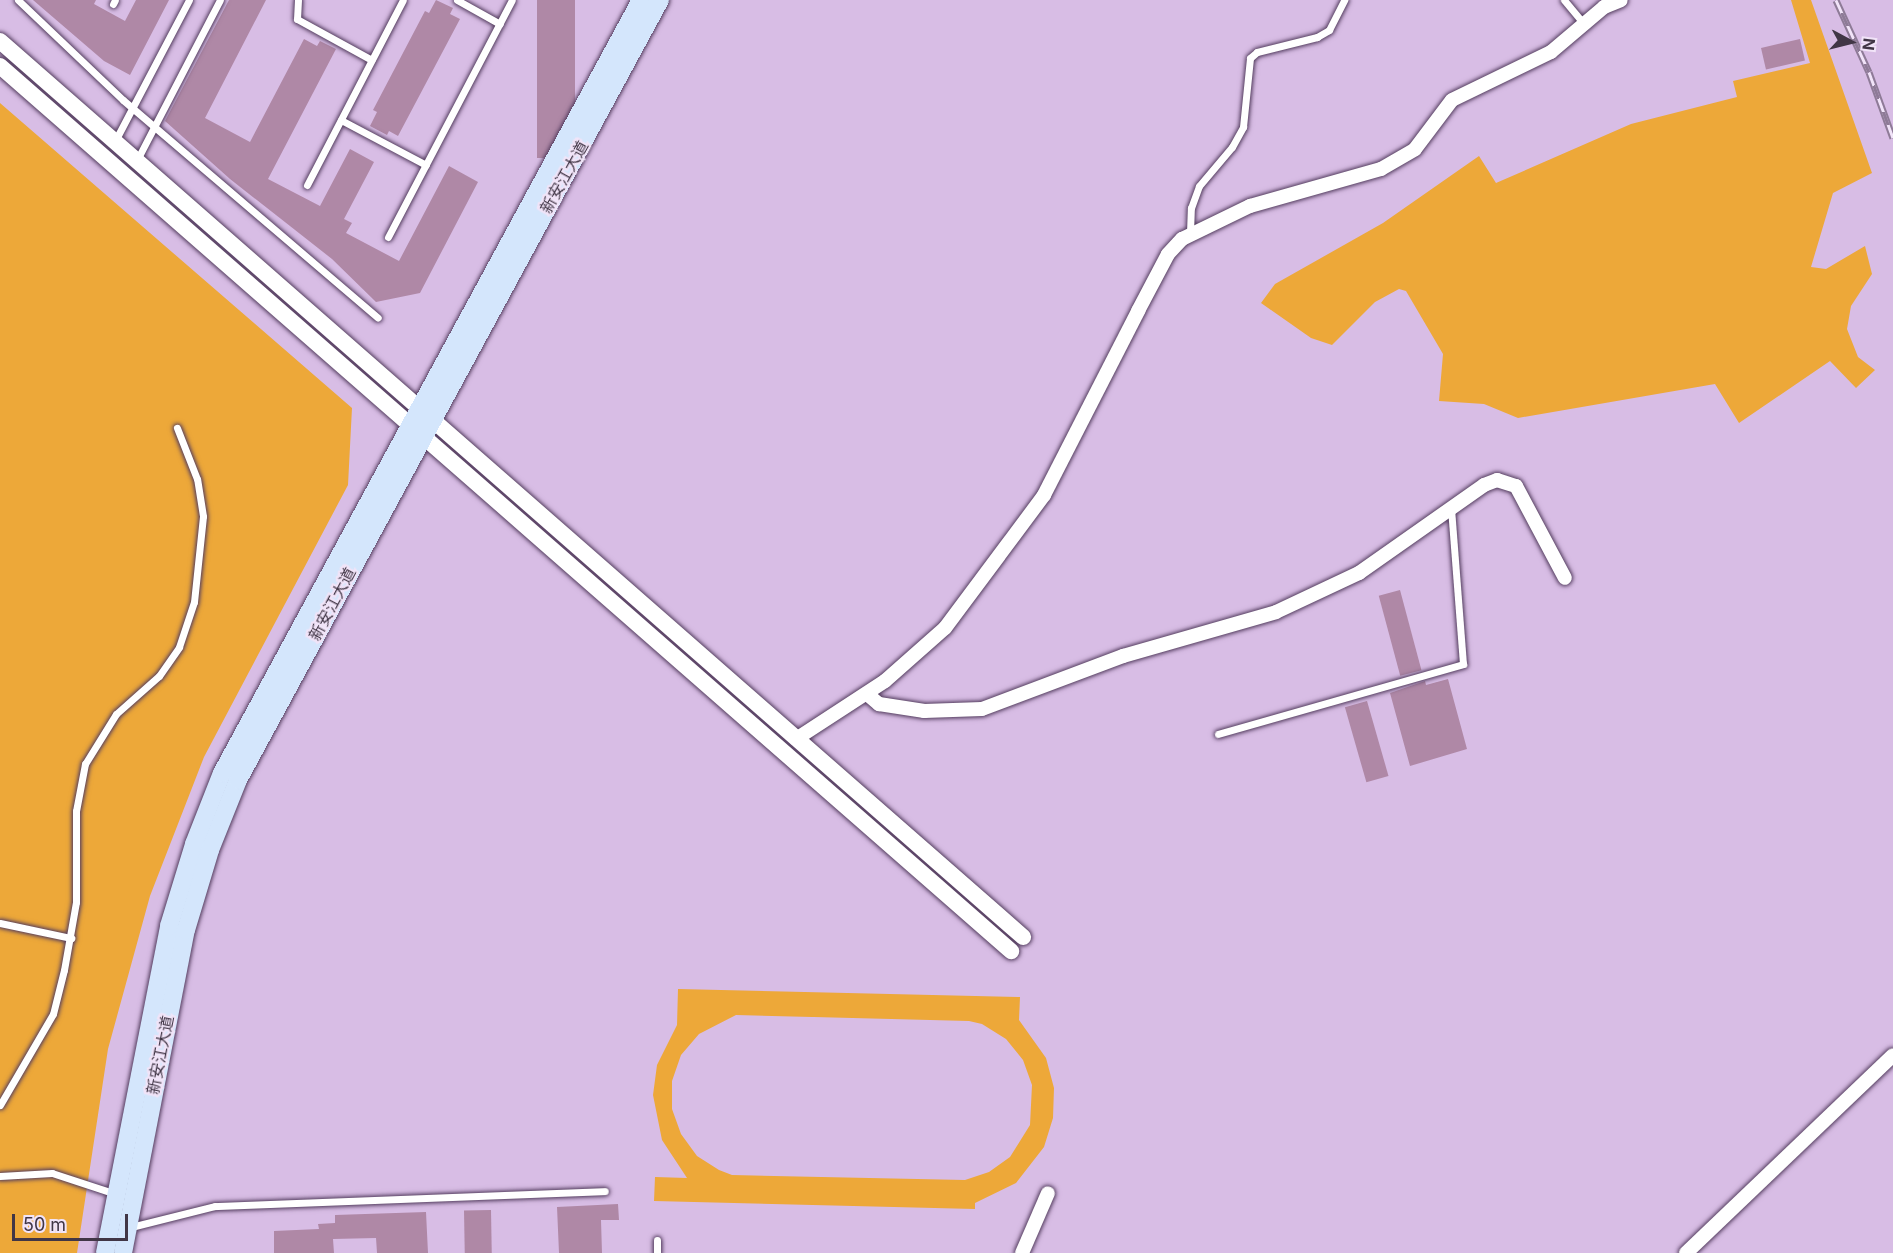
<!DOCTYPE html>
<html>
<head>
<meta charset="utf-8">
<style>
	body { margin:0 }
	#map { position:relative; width:1893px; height:1253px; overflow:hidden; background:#d8bde5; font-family:Inter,"Noto Sans SC",sans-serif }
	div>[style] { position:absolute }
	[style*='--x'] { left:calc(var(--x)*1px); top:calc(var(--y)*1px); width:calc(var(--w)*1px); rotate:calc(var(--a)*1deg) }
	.green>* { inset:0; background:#eda839 }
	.building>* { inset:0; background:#af88a6; transform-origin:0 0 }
	.roads { filter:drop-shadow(0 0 2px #543d5f) drop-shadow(0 0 2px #543d5f) }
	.service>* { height:7px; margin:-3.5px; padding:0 3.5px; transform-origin:3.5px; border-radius:3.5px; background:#fff }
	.minor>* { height:14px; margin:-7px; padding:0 7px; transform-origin:7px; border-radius:7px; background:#fff }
	.tertiary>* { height:16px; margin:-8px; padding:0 8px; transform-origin:8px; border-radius:8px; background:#fff }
	.secondary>* { height:18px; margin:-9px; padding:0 9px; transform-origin:9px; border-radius:9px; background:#d4e6fc }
	.rail>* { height:7px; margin-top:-3.5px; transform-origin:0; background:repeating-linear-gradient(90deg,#f1e4f8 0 14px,#8e7b97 0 28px); box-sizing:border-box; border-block:2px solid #8e7b97 }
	span { translate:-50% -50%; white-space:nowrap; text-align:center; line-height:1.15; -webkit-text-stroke:4.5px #f1e4f8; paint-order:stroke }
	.street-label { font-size:16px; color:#413646 }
	.north { position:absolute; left:1821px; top:12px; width:60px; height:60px; -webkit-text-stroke:4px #f1e4f8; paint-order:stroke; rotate:97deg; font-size:16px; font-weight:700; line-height:24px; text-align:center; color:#413646 }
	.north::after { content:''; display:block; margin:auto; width:21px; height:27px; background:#413646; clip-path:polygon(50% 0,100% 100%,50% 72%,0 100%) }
	.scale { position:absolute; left:12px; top:1214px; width:116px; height:27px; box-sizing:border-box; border:3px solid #413646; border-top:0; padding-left:8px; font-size:18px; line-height:21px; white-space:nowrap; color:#413646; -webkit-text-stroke:4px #f1e4f8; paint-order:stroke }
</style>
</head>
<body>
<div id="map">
	<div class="green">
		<i style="clip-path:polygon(1791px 0,1811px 0,1872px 173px,1833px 193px,1811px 267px,1826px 269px,1865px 246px,1872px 274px,1851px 306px,1847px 329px,1858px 357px,1875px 370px,1856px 388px,1830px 361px,1739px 423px,1715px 384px,1518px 418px,1484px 404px,1439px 401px,1443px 354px,1406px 291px,1399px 289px,1375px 302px,1332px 345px,1311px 338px,1261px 303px,1275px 284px,1383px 223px,1479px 156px,1496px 183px,1631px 124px,1737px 97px,1733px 81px,1810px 63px)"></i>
		<i style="clip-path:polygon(0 103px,352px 408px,348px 485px,204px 757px,150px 896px,108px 1049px,77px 1253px,0 1253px)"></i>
		<i style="clip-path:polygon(evenodd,678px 989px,1020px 997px,1019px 1020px,1046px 1058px,1054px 1088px,1053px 1118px,1044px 1147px,1016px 1183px,975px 1203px,975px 1209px,654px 1201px,655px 1177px,687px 1178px,662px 1140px,653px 1095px,657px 1065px,677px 1025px,678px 989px,736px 1015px,969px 1021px,982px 1024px,1006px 1039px,1023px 1060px,1032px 1085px,1030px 1125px,1010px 1157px,989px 1172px,965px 1180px,732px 1175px,719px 1170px,697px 1156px,681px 1134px,672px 1109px,672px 1081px,681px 1055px,699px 1034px,736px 1015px)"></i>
	</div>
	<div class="building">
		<i style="clip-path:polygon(33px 0,96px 0,94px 4px,125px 21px,136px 0,169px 0,130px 75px,104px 61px)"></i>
		<i style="clip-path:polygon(229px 0,266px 0,205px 118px,250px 142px,304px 39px,317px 46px,320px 41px,336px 49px,268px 179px,320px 206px,350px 149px,374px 162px,344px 219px,352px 223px,346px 233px,399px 261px,449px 166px,478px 182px,420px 293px,376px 302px,332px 259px,230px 179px,165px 121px)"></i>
		<i style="clip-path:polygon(436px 0,453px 8px,450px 14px,460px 19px,398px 136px,389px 131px,387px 135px,370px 126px,377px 112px,373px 110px,425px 11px,429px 13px)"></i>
		<i style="left:537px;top:0;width:38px;height:158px"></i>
		<i style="left:1800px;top:39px;width:22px;height:40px;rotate:77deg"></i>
		<i style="left:1400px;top:590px;width:83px;height:22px;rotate:75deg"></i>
		<i style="clip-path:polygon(1448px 679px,1467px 749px,1410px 766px,1390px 693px,1425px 681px,1426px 685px)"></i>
		<i style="left:1367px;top:701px;width:78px;height:23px;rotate:74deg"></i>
		<i style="clip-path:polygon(618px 1204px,619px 1220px,601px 1220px,602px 1253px,559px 1253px,557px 1207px)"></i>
		<i style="left:491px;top:1210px;width:43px;height:27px;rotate:89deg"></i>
		<i style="clip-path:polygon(426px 1212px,428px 1253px,377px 1253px,376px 1238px,333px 1239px,334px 1253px,274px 1253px,274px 1231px,319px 1229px,318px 1224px,335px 1223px,335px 1215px)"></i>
	</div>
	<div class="roads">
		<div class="service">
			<i style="--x:18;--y:0;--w:145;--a:43.6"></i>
			<i style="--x:123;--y:100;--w:335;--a:40.5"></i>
			<i style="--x:298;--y:0;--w:19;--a:93"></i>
			<i style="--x:297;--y:19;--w:85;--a:28.7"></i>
			<i style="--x:457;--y:0;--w:49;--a:29.2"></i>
			<i style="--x:1564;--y:0;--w:30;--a:50"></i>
			<i style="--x:113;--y:4;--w:4;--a:-63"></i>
			<i style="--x:341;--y:120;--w:96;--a:27.9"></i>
			<i style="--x:115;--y:141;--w:159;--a:-62.3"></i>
			<i style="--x:137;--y:160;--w:180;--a:-62.6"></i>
			<i style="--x:307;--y:185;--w:208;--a:-62.6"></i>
			<i style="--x:1190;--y:233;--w:25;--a:-88"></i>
			<i style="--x:1191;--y:208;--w:23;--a:-70"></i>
			<i style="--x:1199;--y:186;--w:51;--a:-49.8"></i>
			<i style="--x:1232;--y:147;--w:23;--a:-61"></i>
			<i style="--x:1243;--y:127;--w:69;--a:-84.2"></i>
			<i style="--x:1250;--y:58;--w:9;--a:-41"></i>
			<i style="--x:1257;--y:52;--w:62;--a:-14"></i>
			<i style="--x:1317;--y:37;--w:14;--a:-30"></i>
			<i style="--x:1329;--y:30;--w:34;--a:-63"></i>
			<i style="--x:388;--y:237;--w:267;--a:-62.4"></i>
			<i style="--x:1218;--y:734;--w:255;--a:-15.9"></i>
			<i style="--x:1463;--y:664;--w:155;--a:-94.4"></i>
			<i style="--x:0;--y:923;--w:73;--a:11.9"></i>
			<i style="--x:0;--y:1105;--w:105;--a:-59.8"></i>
			<i style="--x:53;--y:1014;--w:45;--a:-76"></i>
			<i style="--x:64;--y:970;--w:69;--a:-80"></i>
			<i style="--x:76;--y:902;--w:91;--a:-90"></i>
			<i style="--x:76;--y:811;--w:48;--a:-79.2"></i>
			<i style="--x:85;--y:764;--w:59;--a:-58.2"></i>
			<i style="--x:116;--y:714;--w:57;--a:-41.5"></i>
			<i style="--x:159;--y:676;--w:35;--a:-55"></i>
			<i style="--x:179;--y:647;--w:47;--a:-71.6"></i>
			<i style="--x:194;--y:602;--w:86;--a:-84"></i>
			<i style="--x:203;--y:516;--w:37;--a:-99"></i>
			<i style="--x:197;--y:479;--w:55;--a:-111.4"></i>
			<i style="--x:0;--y:1176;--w:52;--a:-3.3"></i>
			<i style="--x:52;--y:1173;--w:67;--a:18.2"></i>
			<i style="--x:131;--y:1227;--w:87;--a:-14"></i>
			<i style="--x:215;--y:1206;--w:390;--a:-2.2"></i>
			<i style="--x:657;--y:1240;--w:13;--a:90"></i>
		</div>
		<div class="minor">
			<i style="--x:867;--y:694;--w:16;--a:40"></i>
			<i style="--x:879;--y:704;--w:46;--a:8.8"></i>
			<i style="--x:924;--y:711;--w:58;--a:-2"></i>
			<i style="--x:982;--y:709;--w:151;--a:-20.6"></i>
			<i style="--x:1123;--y:656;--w:159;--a:-16"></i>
			<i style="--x:1276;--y:612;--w:92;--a:-25.2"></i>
			<i style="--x:1359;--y:573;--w:153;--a:-35.1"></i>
			<i style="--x:1484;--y:485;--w:14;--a:-21"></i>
			<i style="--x:1497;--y:480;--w:20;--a:18"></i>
			<i style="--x:1516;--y:486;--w:104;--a:62"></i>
			<i style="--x:796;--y:739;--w:106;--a:-33.1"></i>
			<i style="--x:885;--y:681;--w:80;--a:-41.5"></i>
			<i style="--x:945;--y:628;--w:166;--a:-53.3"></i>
			<i style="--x:1044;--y:495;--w:207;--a:-62.9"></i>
			<i style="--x:1138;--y:311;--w:64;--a:-62.2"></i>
			<i style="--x:1168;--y:254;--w:21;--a:-47"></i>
			<i style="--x:1182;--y:239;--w:76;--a:-25.9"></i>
			<i style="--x:1250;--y:206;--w:136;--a:-15.8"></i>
			<i style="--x:1381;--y:169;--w:39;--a:-30"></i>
			<i style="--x:1415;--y:149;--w:61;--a:-52.9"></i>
			<i style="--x:1452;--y:100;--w:110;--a:-25.9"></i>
			<i style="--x:1551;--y:52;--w:70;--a:-40.3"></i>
			<i style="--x:1604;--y:7;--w:18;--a:-22"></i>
			<i style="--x:1022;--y:1253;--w:65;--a:-66.6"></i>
			<i style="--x:1686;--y:1253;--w:286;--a:-43.7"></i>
		</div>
		<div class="tertiary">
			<i style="--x:0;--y:41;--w:1360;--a:41.21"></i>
			<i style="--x:0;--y:66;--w:1344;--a:41.2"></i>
		</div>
		<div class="secondary">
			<i style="--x:105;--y:1253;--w:333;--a:-78.9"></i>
			<i style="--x:169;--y:926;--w:86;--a:-73"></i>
			<i style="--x:194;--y:844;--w:76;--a:-68.5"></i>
			<i style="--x:222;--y:773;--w:879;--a:-61.54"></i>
			<i style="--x:123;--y:1253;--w:329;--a:-79"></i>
			<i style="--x:186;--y:930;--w:84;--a:-73.3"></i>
			<i style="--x:210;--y:850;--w:75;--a:-68.2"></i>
			<i style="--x:238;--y:780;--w:887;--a:-61.59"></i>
		</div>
	</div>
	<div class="rail">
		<i style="--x:1836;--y:0;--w:79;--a:65.4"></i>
		<i style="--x:1869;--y:72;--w:70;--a:70"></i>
	</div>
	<div class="street-label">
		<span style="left:564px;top:177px;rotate:-61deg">新安江大道</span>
		<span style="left:332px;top:604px;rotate:-62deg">新安江大道</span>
		<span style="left:160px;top:1055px;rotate:-79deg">新安江大道</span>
	</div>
	<div class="north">N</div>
	<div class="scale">50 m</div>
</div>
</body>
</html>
